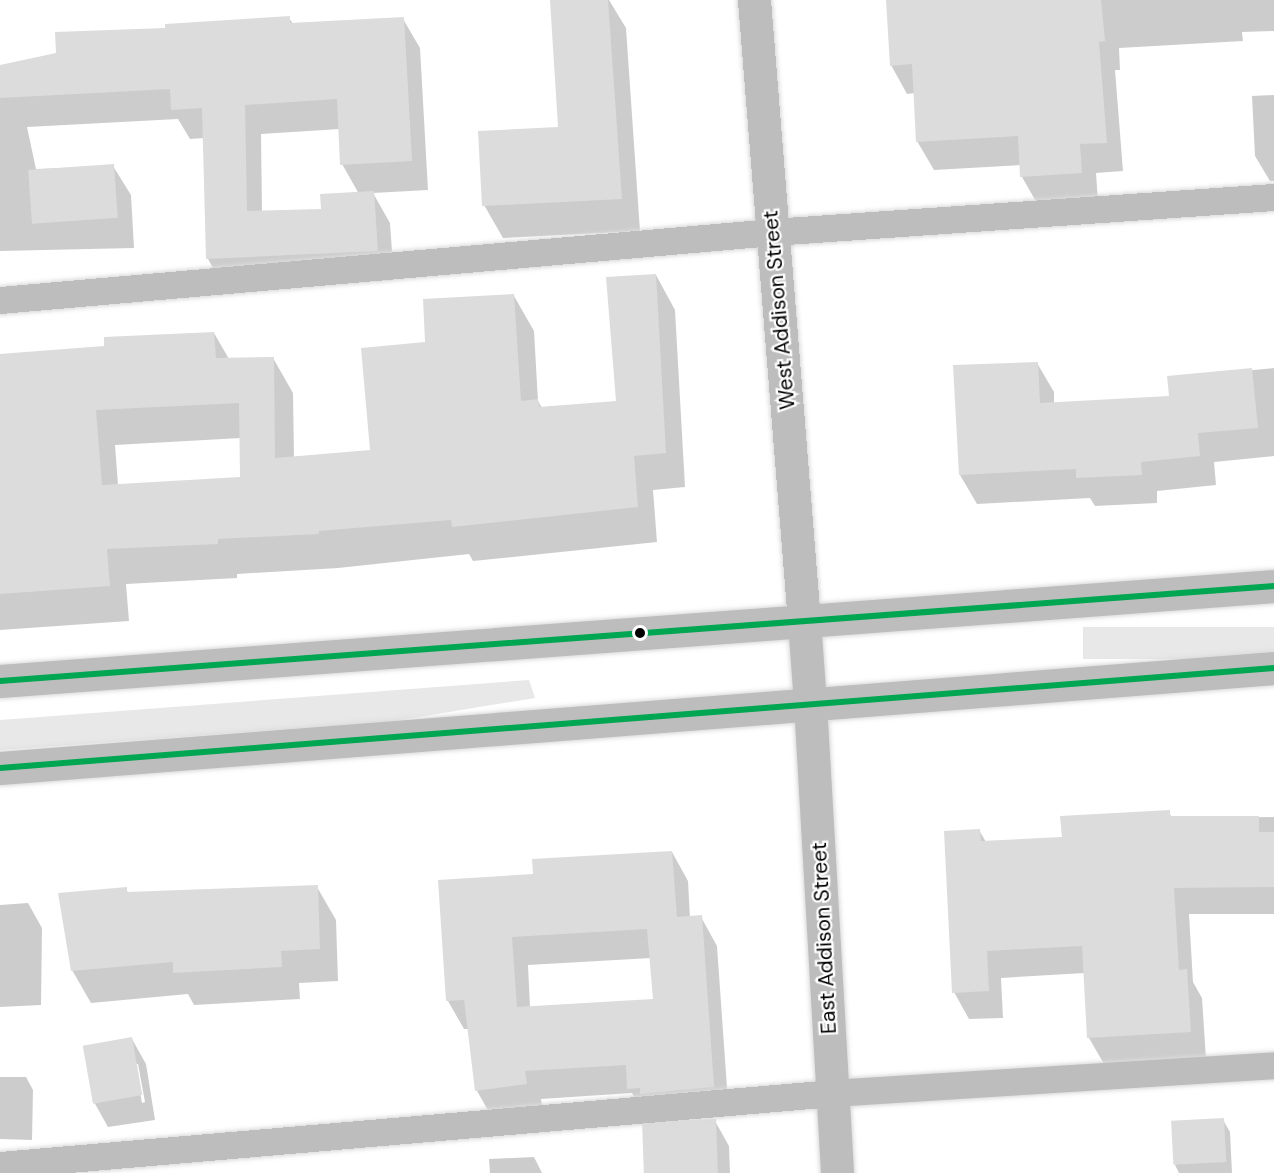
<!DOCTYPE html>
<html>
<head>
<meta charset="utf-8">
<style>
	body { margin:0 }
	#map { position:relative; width:1274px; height:1173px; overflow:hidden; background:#fff; font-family:"DM Sans",sans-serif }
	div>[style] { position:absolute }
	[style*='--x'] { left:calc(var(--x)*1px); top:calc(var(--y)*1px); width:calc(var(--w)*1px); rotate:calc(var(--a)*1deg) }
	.green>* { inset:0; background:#e8e8e8; transform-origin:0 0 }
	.shadow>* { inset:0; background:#0003 }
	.building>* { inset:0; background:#dcdcdc; transform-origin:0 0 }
	.roads { filter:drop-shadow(0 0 2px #dbdbdb) drop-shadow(0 0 2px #dbdbdb) }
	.service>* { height:27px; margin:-13.5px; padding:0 13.5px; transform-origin:13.5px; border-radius:13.5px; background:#bdbdbd }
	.minor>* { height:33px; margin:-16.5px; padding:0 16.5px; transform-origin:16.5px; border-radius:16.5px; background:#bdbdbd }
	.primary>* { height:33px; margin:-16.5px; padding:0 16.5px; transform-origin:16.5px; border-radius:16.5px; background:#bdbdbd }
	.bus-1>* { height:6px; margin:-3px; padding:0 3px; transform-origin:3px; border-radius:3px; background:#00a651 }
	.dots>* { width:16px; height:16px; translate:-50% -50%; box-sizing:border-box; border:3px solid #fff; border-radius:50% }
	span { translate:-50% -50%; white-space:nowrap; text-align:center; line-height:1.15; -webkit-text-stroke:4.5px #fff; paint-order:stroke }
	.street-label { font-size:21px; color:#000 }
</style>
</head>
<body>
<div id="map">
	<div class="green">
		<i style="left:1274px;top:627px;width:32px;height:191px;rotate:90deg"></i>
		<i style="clip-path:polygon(529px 680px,535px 698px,388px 722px,0 750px,0 720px)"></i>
	</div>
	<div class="shadow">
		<i style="clip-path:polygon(552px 0,609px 0,626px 28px,640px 231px,503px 238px,484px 205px,560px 129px)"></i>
		<i style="clip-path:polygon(887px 0,1274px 0,1274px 31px,1242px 32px,1243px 41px,1119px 48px,1120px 70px,1115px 70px,1123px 171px,1096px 173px,1098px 202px,1038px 205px,1022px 177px,1021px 165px,934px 170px,917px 141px,915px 93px,907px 94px,891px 65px)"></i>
		<i style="clip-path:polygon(evenodd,289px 18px,293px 24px,403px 19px,420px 48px,428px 190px,373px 193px,390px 223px,394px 280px,225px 289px,208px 259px,204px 138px,190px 139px,178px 119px,27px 127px,36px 169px,113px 166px,131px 195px,134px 248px,0 251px,0 66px,167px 29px,289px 18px,340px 129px,342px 164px,359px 194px,323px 211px,262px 212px,261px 134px,340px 129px)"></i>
		<i style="clip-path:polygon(1274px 95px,1274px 181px,1270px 181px,1255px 156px,1252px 96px)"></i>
		<i style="clip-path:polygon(evenodd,656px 275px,675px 310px,685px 487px,653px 490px,657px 542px,473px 561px,469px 554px,338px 568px,237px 574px,237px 578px,126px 584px,129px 621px,0 630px,0 355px,106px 347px,214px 333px,229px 359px,273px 358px,293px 393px,294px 458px,372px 452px,427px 344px,514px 296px,534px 331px,538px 401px,542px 408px,618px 402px,656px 275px,241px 438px,241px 479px,118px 485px,115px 445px,241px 438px)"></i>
		<i style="clip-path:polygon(1037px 363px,1054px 392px,1054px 404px,1171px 397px,1169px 378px,1274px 368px,1274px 456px,1214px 462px,1216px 485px,1157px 491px,1157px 503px,1095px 506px,1090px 498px,977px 504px,960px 475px)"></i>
		<i style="clip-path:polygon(1169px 812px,1172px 818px,1274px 817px,1274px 914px,1189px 914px,1193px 982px,1202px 998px,1206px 1059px,1104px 1064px,1089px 1038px,1085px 973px,1001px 978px,1003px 1018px,969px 1019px,954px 992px,979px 830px,986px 842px,1063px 838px)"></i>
		<i style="clip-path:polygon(evenodd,672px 852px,688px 881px,690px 918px,701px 917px,717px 946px,729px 1116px,658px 1122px,655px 1116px,645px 1117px,632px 1093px,541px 1099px,543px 1113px,493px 1119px,477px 1091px,469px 1029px,464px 1029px,448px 1001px,535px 876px,672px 852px,651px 958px,654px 1001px,530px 1007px,528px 965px,651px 958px)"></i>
		<i style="clip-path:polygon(317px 887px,336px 920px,338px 981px,299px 983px,300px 999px,194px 1005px,188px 994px,91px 1003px,72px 970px,126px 889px,129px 894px)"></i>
		<i style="clip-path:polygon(28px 903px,42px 928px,41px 1005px,0 1007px,0 905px)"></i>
		<i style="clip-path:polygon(evenodd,132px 1039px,146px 1064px,155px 1120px,108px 1127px,94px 1102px,132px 1039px,135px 1064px,138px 1064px,145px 1102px,142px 1103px,135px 1064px)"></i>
		<i style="clip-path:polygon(0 1077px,26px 1077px,33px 1090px,32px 1140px,0 1139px)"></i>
		<i style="clip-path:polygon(1223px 1120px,1230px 1132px,1232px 1173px,1179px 1173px,1175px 1165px)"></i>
		<i style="clip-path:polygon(715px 1121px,729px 1146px,730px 1173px,646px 1173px)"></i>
		<i style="clip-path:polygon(534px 1157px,542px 1173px,490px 1173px,489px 1159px)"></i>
	</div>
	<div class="building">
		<i style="clip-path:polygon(550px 0,608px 0,622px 199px,482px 206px,478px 131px,558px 127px)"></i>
		<i style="clip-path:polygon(886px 0,1101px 0,1105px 41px,1099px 42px,1107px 143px,1080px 144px,1082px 173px,1020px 177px,1018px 136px,916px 142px,912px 64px,890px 66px)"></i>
		<i style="clip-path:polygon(290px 16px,290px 23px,404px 17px,412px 161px,340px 165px,337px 99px,245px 105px,247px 211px,321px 209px,320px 194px,374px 191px,378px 251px,206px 259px,202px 108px,171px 110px,170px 89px,0 98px,0 65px,56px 53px,55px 32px,165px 28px,165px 24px)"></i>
		<i style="left:114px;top:164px;width:54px;height:86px;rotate:86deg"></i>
		<i style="clip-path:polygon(evenodd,656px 274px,666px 453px,634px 456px,638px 507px,452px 527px,451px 520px,319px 531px,319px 534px,218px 539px,218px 544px,107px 549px,110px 586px,0 594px,0 354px,104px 346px,104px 337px,214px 332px,216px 358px,274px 357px,275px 458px,370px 450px,361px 348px,425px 342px,423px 299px,514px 294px,521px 401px,538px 399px,539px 407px,616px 401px,606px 277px,656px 274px,239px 403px,240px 477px,102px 485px,96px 410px,239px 403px)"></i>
		<i style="clip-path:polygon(1038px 362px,1040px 403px,1169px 396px,1167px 376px,1252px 368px,1258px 428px,1198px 433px,1200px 456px,1141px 462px,1142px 475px,1076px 478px,1076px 469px,959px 475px,953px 365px)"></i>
		<i style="clip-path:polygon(1170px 810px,1170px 816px,1259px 816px,1259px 832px,1274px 832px,1274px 887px,1174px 888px,1179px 970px,1187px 969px,1191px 1032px,1087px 1038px,1082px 946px,987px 951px,989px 991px,952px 993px,944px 831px,980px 829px,981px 841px,1062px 837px,1060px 816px)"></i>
		<i style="clip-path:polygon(evenodd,672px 851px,677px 917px,702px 915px,714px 1087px,640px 1094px,640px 1088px,627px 1089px,626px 1065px,525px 1071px,527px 1084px,475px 1091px,464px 1000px,446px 1001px,438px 880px,533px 874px,532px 859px,672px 851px,647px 929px,653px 999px,517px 1007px,512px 937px,647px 929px)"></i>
		<i style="clip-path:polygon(318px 885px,320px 949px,281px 951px,282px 967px,173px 973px,173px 962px,71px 971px,58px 893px,127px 887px,127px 892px)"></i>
		<i style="left:132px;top:1037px;width:59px;height:50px;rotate:80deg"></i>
		<i style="left:1224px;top:1118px;width:44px;height:53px;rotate:87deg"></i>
		<i style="left:716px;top:1119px;width:54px;height:74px;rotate:88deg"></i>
	</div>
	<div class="roads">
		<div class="service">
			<i style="--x:0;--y:300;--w:775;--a:-5.03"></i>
			<i style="--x:772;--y:232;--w:503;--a:-3.99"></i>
			<i style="--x:0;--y:1165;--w:836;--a:-4.94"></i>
			<i style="--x:833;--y:1093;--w:442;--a:-3.6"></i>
		</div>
		<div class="minor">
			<i style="--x:754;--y:0;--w:623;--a:85.4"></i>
			<i style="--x:810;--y:703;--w:471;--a:86.7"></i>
		</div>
		<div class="primary">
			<i style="--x:804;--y:621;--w:82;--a:85.8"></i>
			<i style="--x:0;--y:681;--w:1278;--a:-4.26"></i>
			<i style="--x:0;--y:768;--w:1278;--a:-4.49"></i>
		</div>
	</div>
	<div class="bus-1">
		<i style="--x:0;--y:681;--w:1278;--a:-4.26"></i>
		<i style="--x:0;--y:768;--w:1278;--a:-4.49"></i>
	</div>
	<div class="dots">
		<i style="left:640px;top:633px;background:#000"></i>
	</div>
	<div class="street-label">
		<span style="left:779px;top:310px;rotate:-95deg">West Addison Street</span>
		<span style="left:824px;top:938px;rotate:-93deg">East Addison Street</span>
	</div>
</div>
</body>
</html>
